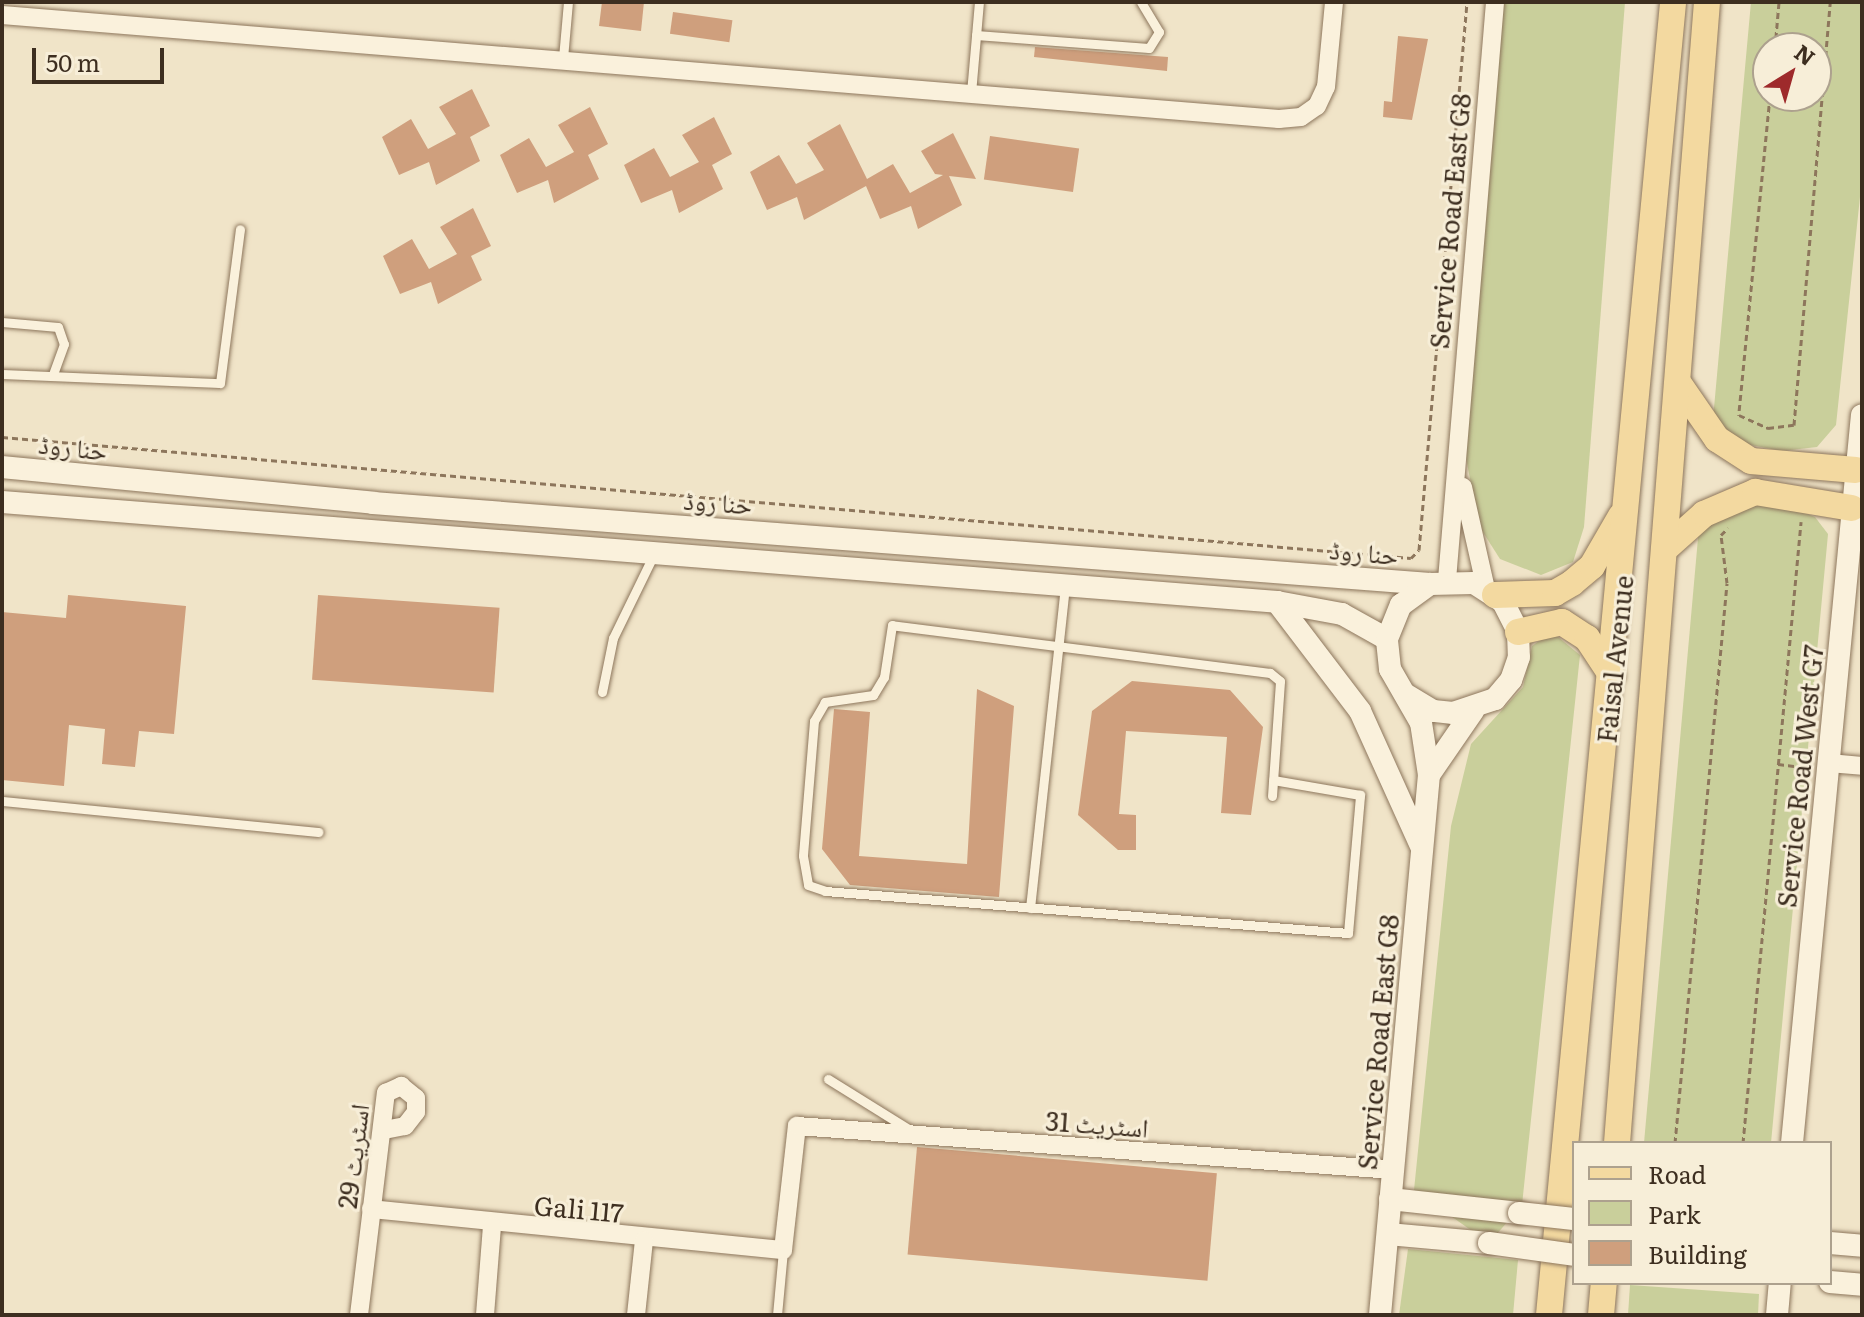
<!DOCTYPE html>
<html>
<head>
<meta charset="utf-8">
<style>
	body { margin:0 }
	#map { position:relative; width:1864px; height:1317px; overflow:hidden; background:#f0e4c8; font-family:Literata,"Noto Naskh Arabic",serif }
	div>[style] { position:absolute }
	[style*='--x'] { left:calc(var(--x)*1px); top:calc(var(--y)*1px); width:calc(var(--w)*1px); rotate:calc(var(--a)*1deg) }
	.green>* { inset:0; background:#c9cf9b }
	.building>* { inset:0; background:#cf9f7d; transform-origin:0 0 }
	.path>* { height:3px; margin-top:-1.5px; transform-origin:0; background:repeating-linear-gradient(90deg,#8d765c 0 6px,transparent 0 10px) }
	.roads { filter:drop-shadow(0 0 2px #8d765c) drop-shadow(0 0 2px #8d765c) }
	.service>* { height:9px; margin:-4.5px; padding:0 4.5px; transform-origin:4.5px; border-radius:4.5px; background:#faf1dc }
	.minor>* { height:18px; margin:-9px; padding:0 9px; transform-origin:9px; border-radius:9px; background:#faf1dc }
	.tertiary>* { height:22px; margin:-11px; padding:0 11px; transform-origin:11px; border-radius:11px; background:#faf1dc }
	.primary>* { height:26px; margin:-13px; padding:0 13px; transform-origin:13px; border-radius:13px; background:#f3d9a0 }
	.bridges { filter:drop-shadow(0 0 2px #8d765c) drop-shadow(0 0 2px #8d765c) }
	.tertiary-bridge>* { height:22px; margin:-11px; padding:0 11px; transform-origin:11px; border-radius:11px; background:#faf1dc }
	span { translate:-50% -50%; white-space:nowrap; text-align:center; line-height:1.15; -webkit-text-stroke:6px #f7eed8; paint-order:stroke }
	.street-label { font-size:26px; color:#3d2e20 }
	.frame { position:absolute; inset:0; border:4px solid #3d2e20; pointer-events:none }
	.legend { position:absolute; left:1572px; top:1141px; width:260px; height:144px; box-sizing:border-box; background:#f7eed8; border:2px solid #ada18e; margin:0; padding:10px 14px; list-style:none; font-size:24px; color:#3d2e20 }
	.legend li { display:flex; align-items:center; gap:16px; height:40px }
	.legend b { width:40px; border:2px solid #ada18e }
	.north { position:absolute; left:1752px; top:32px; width:80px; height:80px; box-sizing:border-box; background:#f7eed8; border:2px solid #ada18e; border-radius:50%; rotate:37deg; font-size:22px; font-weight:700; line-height:32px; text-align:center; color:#3d2e20 }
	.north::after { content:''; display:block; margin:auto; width:28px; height:36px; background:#9e2a2b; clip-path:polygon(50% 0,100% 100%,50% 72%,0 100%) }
	.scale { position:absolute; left:32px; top:48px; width:132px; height:36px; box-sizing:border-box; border:4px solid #3d2e20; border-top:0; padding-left:10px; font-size:24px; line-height:28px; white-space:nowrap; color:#3d2e20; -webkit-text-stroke:6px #f7eed8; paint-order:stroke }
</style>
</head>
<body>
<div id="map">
	<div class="green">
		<i style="clip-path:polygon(1503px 2px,1625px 2px,1584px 527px,1573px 562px,1541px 575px,1500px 559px,1479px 526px,1463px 442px)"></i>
		<i style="clip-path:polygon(evenodd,1751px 2px,1862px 2px,1862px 178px,1836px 425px,1817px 447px,1782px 451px,1745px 444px,1713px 419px,1751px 2px,1768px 48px,1816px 48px,1816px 96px,1768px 96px,1768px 48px)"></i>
		<i style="clip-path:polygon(1773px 500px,1815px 517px,1828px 534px,1771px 1143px,1644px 1143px,1699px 527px,1737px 503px)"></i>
		<i style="clip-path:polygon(1552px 632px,1580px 655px,1522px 1205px,1489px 1243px,1414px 1190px,1451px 826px,1471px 744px,1523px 687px,1532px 646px)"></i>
		<i style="clip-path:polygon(1408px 1249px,1518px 1260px,1513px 1315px,1399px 1315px)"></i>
		<i style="clip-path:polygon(1630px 1285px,1759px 1294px,1758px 1315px,1628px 1315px)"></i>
	</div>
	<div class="building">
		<i style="clip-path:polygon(602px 2px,644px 2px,641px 31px,599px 26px)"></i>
		<i style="left:673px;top:12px;width:60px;height:22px;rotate:8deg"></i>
		<i style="clip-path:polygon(1398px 36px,1428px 39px,1412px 120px,1383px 117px,1384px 101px,1392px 102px)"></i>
		<i style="clip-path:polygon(1035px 47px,1168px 57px,1167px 71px,1034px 57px)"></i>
		<i style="clip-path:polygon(472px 89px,490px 126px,470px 137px,480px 161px,436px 185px,429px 162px,399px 175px,382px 137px,411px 119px,428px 149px,456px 134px,439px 107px)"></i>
		<i style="clip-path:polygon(590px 107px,608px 144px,588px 155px,599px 179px,554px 203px,548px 180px,517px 193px,500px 155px,529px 138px,546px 167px,574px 152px,558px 125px)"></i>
		<i style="clip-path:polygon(714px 117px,732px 154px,712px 165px,723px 189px,679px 213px,672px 190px,641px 203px,624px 165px,654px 148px,670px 177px,699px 162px,682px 135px)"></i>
		<i style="clip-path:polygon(840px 124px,867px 179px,893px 164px,910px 193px,943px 175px,935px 174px,921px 151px,953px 133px,976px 179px,949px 176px,962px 205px,918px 229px,911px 206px,880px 219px,866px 186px,804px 220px,797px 197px,767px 210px,750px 172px,779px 155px,796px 184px,824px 170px,807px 143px)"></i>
		<i style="left:990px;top:136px;width:90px;height:44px;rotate:8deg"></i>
		<i style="clip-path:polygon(473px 208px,491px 246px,471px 256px,482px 280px,438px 304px,431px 282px,400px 294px,383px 256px,412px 239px,429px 269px,457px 254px,440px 227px)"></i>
		<i style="clip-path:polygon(68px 595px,186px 606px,174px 734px,139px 731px,135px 767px,102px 764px,105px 729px,69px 725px,64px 786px,2px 780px,2px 612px,66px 618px)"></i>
		<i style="left:318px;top:595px;width:182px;height:85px;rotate:4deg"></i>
		<i style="clip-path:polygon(1132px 681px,1230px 690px,1263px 727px,1251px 815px,1221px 813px,1227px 737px,1126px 731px,1119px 814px,1136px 815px,1136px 850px,1118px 850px,1078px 815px,1092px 711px)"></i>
		<i style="clip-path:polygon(977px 689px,1014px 706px,999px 897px,850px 885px,822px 849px,834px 709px,870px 712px,859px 856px,967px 864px)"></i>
		<i style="left:917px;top:1147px;width:301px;height:108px;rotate:5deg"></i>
	</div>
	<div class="path">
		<i style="--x:1775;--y:48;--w:46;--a:-85"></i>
		<i style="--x:1770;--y:96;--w:321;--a:95.6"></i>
		<i style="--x:1739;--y:415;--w:32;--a:24"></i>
		<i style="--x:1768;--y:428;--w:26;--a:-7"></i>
		<i style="--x:1794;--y:425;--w:425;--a:-85.1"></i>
		<i style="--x:2;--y:437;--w:1414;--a:4.91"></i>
		<i style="--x:1411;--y:558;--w:11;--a:-45"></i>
		<i style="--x:1419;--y:550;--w:550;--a:-84.99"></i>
		<i style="--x:1778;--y:764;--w:32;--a:7"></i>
		<i style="--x:1675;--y:1143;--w:562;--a:-84.69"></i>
		<i style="--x:1727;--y:583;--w:48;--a:-97.1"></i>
		<i style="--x:1721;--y:535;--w:10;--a:-45"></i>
		<i style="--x:1743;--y:1143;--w:624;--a:-84.66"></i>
	</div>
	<div class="roads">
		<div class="service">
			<i style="--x:976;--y:35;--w:173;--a:4.3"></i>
			<i style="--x:1149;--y:48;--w:19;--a:-58"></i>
			<i style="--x:1159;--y:32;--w:35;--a:-121"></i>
			<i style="--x:563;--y:58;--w:56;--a:-84.9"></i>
			<i style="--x:971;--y:93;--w:91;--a:-85"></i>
			<i style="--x:2;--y:322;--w:56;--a:5.1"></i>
			<i style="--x:58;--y:327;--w:18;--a:71"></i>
			<i style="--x:64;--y:344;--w:33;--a:110"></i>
			<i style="--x:2;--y:374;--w:218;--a:2.4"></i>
			<i style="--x:220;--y:383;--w:155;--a:-82.6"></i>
			<i style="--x:602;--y:692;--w:55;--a:-78.5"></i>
			<i style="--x:613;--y:638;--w:91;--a:-64"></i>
			<i style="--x:1272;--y:796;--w:115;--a:-86"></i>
			<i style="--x:1280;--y:681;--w:13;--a:-141"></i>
			<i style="--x:1270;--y:673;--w:381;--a:-172.8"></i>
			<i style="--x:892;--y:625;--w:53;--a:98.7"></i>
			<i style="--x:884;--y:677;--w:21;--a:121"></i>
			<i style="--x:873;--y:695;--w:49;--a:171.7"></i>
			<i style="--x:825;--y:702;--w:22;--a:120"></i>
			<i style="--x:814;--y:721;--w:135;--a:94.7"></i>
			<i style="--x:803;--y:856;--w:29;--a:80"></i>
			<i style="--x:808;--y:885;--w:18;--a:19"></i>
			<i style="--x:825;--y:891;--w:525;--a:4.59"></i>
			<i style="--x:1348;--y:933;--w:139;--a:-85"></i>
			<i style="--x:1360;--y:795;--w:88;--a:-170.2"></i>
			<i style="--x:2;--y:801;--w:318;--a:5.6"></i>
			<i style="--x:1030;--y:908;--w:324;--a:-83.8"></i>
			<i style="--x:828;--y:1079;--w:97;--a:31.9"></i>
			<i style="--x:777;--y:1315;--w:65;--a:-84.7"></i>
		</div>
		<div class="minor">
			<i style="--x:2;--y:15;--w:1281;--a:4.66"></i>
			<i style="--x:1279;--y:119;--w:22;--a:-5"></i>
			<i style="--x:1301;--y:117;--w:19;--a:-35"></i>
			<i style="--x:1317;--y:106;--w:21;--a:-65"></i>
			<i style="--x:1326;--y:87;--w:85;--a:-84.6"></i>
			<i style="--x:1463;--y:487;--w:105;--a:77.3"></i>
			<i style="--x:1447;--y:580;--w:580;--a:-85.25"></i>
			<i style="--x:1829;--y:763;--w:33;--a:5"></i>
			<i style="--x:371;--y:1209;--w:414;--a:5.7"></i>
			<i style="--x:783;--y:1250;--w:125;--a:-83.6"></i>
			<i style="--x:797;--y:1126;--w:598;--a:4.22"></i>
			<i style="--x:359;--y:1315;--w:224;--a:-83.1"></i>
			<i style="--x:386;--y:1093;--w:17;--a:-25"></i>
			<i style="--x:401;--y:1086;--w:19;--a:39"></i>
			<i style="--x:416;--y:1098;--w:14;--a:90"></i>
			<i style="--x:416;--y:1112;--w:18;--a:128"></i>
			<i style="--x:405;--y:1126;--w:21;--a:169"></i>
			<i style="--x:485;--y:1315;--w:89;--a:-85.5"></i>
			<i style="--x:636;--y:1315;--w:75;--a:-83.9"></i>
		</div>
		<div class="tertiary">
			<i style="--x:2;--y:467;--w:373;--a:5.5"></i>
			<i style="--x:373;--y:503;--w:1060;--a:4.38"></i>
			<i style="--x:2;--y:502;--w:1279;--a:4.48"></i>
			<i style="--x:1277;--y:602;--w:66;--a:10.5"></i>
			<i style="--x:1342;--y:614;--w:51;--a:29.1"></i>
			<i style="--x:1277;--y:602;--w:137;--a:52.7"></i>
			<i style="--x:1360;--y:711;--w:150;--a:65.7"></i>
			<i style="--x:1429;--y:775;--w:78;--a:-55.5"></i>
			<i style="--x:1792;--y:1143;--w:731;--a:-84.51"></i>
			<i style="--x:1390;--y:1199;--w:130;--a:6.2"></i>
			<i style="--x:1388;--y:1234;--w:101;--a:5.1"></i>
			<i style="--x:1830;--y:1243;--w:32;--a:5"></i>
			<i style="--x:1830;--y:1282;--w:32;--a:5"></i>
			<i style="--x:1380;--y:1315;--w:542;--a:-84.82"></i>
			<i style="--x:1429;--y:775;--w:53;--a:-98.7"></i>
			<i style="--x:1421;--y:723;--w:62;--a:-119.9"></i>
			<i style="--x:1390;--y:669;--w:30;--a:-96"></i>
			<i style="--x:1387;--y:639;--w:37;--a:-68"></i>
			<i style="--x:1401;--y:605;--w:36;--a:-36"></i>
			<i style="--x:1430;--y:584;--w:44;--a:-1.3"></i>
			<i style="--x:1474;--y:583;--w:35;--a:33"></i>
			<i style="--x:1503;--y:602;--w:34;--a:63"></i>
			<i style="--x:1518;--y:632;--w:25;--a:88"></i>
			<i style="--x:1519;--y:657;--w:24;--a:109"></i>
			<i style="--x:1511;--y:680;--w:25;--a:130"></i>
			<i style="--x:1495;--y:699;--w:44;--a:161.6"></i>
			<i style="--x:1453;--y:713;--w:20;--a:-174"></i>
			<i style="--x:1433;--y:711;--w:31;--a:-149"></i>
			<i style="--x:1777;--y:1315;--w:32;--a:-85"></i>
		</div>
		<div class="primary">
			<i style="--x:1679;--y:384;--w:67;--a:55.4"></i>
			<i style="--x:1717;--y:439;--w:40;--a:32.9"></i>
			<i style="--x:1751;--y:461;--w:105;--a:4.9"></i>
			<i style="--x:1666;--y:548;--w:51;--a:-41.8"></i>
			<i style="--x:1704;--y:514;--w:56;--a:-23.3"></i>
			<i style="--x:1755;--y:492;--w:98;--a:9.4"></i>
			<i style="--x:1495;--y:595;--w:60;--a:-1.9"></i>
			<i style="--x:1555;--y:593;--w:20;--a:-30"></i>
			<i style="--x:1572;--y:583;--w:26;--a:-40"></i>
			<i style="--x:1592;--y:566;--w:58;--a:-59.9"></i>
			<i style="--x:1518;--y:632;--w:45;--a:-12.8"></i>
			<i style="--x:1562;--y:622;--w:30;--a:33"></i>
			<i style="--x:1587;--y:638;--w:45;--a:56.7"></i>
			<i style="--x:1617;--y:1143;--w:1145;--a:-85.49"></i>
			<i style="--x:1549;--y:1315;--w:1319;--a:-84.6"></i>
			<i style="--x:1601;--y:1315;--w:32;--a:-85"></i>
		</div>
	</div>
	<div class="bridges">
		<div class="tertiary-bridge">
			<i style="--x:1519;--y:1213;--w:55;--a:6.2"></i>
			<i style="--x:1489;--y:1243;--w:86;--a:8"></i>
		</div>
	</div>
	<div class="street-label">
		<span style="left:1449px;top:221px;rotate:-85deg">Service Road East G8</span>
		<span style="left:73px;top:446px;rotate:6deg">حنا روڈ</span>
		<span style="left:718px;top:501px;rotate:4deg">حنا روڈ</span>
		<span style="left:1364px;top:551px;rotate:5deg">حنا روڈ</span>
		<span style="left:1614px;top:659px;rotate:-84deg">Faisal Avenue</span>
		<span style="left:1799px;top:776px;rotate:-84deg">Service Road West G7</span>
		<span style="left:1377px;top:1042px;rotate:-85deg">Service Road East G8</span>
		<span style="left:1097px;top:1123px;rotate:4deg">اسٹریٹ 31</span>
		<span style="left:352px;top:1156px;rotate:-83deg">اسٹریٹ 29</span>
		<span style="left:579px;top:1208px;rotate:5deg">Gali 117</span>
	</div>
	<div class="frame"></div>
	<ul class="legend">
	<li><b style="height:10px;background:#f3d9a0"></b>Road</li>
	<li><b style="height:22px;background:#c9cf9b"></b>Park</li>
	<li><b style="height:22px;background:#cf9f7d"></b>Building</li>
	</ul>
	<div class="north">N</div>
	<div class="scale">50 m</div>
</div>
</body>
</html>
